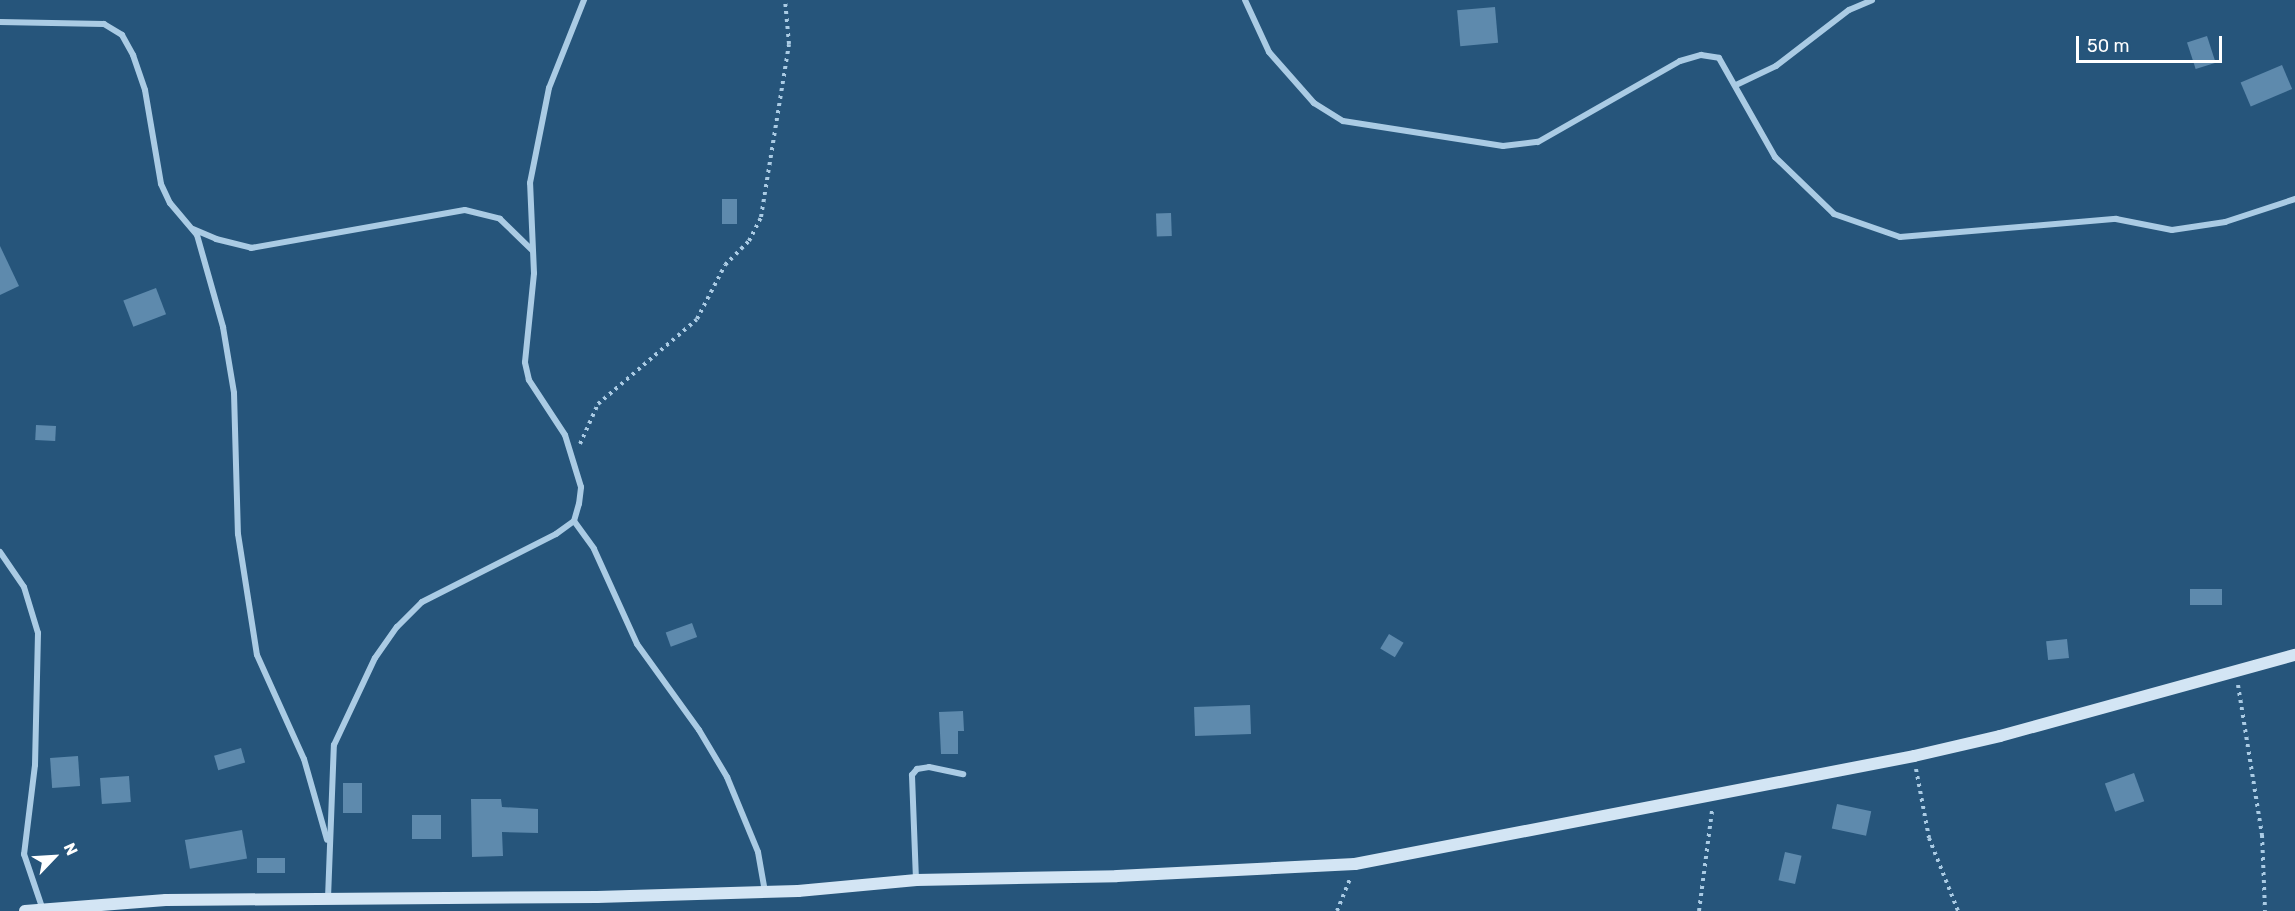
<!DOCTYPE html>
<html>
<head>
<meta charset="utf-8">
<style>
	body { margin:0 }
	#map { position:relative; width:2295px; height:911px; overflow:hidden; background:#26557b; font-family:Rubik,sans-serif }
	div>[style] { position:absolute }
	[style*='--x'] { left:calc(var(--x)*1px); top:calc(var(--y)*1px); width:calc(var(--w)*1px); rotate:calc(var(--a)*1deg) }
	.building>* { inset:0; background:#5e8aad; transform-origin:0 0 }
	.path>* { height:4px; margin-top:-2px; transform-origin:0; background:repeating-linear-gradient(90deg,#aacbe4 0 3px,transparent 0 7.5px) }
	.minor>* { height:6px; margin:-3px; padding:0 3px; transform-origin:3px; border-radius:3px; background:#aacbe4 }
	.secondary>* { height:12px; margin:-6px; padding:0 6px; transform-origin:6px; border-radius:6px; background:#d3e5f4 }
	span { translate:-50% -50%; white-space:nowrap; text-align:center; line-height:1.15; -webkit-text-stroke:4.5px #26557b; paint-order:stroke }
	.north { position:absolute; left:24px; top:827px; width:60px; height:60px; -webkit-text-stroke:4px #26557b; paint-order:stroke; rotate:65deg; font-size:16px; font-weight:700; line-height:24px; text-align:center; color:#fff }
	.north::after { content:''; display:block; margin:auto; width:21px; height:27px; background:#fff; clip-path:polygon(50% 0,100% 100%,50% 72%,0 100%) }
	.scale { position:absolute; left:2076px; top:36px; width:146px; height:27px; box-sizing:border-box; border:3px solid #fff; border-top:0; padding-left:8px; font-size:18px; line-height:21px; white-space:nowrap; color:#fff; -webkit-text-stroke:4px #26557b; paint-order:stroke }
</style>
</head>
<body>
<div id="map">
	<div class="building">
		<i style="left:1495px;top:7px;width:36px;height:38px;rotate:85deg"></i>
		<i style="left:2207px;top:36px;width:28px;height:21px;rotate:72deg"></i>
		<i style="left:2282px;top:65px;width:26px;height:45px;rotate:67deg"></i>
		<i style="left:722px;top:199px;width:15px;height:25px"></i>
		<i style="left:1171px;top:213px;width:23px;height:15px;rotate:88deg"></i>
		<i style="clip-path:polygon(0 246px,19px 286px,0 295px)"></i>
		<i style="left:156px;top:288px;width:28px;height:35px;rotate:69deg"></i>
		<i style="left:36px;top:425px;width:20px;height:15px;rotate:3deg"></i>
		<i style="left:2190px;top:589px;width:32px;height:16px"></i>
		<i style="left:692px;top:623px;width:15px;height:28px;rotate:70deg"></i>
		<i style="left:1389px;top:634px;width:17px;height:17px;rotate:31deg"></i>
		<i style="left:2067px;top:639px;width:19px;height:21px;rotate:84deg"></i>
		<i style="left:1250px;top:705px;width:29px;height:56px;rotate:88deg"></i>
		<i style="clip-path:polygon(963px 711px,964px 731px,958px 731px,958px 754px,941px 754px,939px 712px)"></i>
		<i style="left:241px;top:748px;width:15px;height:28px;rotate:74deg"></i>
		<i style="left:78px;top:756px;width:30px;height:28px;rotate:86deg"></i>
		<i style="left:2134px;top:773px;width:30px;height:31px;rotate:70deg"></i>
		<i style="left:129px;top:776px;width:26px;height:29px;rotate:86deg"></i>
		<i style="left:343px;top:783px;width:19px;height:30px"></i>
		<i style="clip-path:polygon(471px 799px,501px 799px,502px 807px,538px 809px,538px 833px,502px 832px,503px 856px,472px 857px)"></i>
		<i style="left:1837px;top:804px;width:35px;height:25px;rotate:12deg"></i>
		<i style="left:412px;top:815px;width:29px;height:24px"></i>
		<i style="left:242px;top:830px;width:29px;height:58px;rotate:80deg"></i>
		<i style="left:1785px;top:852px;width:17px;height:29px;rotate:13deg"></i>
		<i style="left:257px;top:858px;width:28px;height:15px"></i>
	</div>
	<div class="path">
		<i style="--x:580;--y:444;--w:44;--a:-65.8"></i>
		<i style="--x:598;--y:404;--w:130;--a:-40.6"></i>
		<i style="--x:697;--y:319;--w:61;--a:-62.6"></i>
		<i style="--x:725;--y:265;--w:34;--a:-45"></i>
		<i style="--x:749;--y:241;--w:27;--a:-63"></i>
		<i style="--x:761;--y:217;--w:175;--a:-80.8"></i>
		<i style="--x:789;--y:44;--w:44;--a:-95.2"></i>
		<i style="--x:2238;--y:685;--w:152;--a:80.9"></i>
		<i style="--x:2262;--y:835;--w:76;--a:87.7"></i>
		<i style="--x:1916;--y:769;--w:70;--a:79.3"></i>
		<i style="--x:1929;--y:838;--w:79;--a:68.3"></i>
		<i style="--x:1337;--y:911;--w:35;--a:-68"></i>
		<i style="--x:1699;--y:911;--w:101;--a:-82.6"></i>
	</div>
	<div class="minor">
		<i style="--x:1245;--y:0;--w:57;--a:65.2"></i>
		<i style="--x:1269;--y:52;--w:68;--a:48.6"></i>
		<i style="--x:1314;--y:103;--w:34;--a:32"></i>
		<i style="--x:1343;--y:121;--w:162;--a:8.9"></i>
		<i style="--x:1503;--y:146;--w:35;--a:-7"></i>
		<i style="--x:1538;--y:142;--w:163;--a:-29.7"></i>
		<i style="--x:1680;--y:61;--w:22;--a:-16"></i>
		<i style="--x:1701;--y:55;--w:18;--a:9"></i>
		<i style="--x:1719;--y:58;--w:114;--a:60.5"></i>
		<i style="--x:1775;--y:157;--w:82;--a:44"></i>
		<i style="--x:1834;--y:214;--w:70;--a:19.2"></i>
		<i style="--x:1900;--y:237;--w:217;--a:-4.8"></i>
		<i style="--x:2116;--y:219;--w:57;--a:11.1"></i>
		<i style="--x:2172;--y:230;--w:54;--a:-8.6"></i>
		<i style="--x:2225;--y:222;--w:74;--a:-18.2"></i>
		<i style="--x:0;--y:22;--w:104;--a:1.1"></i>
		<i style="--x:104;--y:24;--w:21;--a:31"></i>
		<i style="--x:122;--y:35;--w:23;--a:61"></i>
		<i style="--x:133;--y:55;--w:37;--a:71"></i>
		<i style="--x:145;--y:90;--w:95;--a:80.3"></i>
		<i style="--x:161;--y:184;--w:21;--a:65"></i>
		<i style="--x:170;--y:203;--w:42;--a:49.8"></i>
		<i style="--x:197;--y:235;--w:96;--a:74.2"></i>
		<i style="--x:223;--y:327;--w:67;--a:80.5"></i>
		<i style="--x:234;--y:393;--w:141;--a:88.4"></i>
		<i style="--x:238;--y:534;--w:122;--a:81.1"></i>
		<i style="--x:257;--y:655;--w:114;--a:65.7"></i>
		<i style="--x:304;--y:759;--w:84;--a:74.1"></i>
		<i style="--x:1736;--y:85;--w:44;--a:-25.4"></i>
		<i style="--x:1776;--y:66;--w:92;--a:-37.5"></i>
		<i style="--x:1849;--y:10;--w:25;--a:-23"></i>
		<i style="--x:193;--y:229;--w:25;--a:23"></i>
		<i style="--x:216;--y:239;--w:36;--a:14"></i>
		<i style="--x:251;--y:248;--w:217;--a:-10.1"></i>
		<i style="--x:465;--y:210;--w:36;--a:14"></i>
		<i style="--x:500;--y:219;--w:45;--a:44.1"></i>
		<i style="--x:574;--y:521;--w:34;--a:54"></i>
		<i style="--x:594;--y:549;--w:104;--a:65.6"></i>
		<i style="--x:637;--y:644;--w:106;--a:54.2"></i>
		<i style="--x:699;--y:730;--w:55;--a:59.2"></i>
		<i style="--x:727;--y:777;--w:81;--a:67.5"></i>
		<i style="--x:758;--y:852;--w:39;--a:80"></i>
		<i style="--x:0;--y:552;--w:42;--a:55.6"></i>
		<i style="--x:24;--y:587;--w:48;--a:73.1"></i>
		<i style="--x:38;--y:633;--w:132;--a:91.3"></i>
		<i style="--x:35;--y:765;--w:90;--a:97"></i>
		<i style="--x:24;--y:854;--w:59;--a:71.3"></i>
		<i style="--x:916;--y:880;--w:105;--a:-92.2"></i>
		<i style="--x:912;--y:775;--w:8;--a:-50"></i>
		<i style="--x:917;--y:769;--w:12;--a:-9"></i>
		<i style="--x:929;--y:767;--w:35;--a:12"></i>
		<i style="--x:328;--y:898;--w:153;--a:-87.8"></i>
		<i style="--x:334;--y:745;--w:96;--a:-64.8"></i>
		<i style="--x:375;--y:658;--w:38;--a:-55"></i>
		<i style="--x:397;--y:627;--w:35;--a:-45"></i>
		<i style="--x:422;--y:602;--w:150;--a:-26.9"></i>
		<i style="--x:556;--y:534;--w:22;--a:-36"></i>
		<i style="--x:574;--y:521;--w:18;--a:-74"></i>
		<i style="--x:579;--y:504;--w:17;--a:-83"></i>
		<i style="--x:581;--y:487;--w:54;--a:-107.1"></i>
		<i style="--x:565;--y:435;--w:66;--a:-123.2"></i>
		<i style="--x:529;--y:380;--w:18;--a:-103"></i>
		<i style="--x:525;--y:362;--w:89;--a:-84.2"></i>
		<i style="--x:534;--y:273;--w:90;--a:-92.5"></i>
		<i style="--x:530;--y:183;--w:97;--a:-78.7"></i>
		<i style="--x:549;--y:88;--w:95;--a:-68.3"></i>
	</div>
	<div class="secondary">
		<i style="--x:25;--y:911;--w:141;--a:-4.5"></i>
		<i style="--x:166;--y:900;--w:431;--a:-0.4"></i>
		<i style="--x:597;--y:897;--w:201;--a:-1.7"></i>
		<i style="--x:798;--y:891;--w:119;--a:-5.3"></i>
		<i style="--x:916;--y:880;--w:201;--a:-1.1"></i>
		<i style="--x:1117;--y:876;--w:238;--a:-2.9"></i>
		<i style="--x:1355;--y:864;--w:569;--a:-10.93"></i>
		<i style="--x:1914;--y:756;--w:88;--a:-13.1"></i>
		<i style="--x:2000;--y:736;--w:306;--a:-15.4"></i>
	</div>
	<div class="north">N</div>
	<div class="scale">50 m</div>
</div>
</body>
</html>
